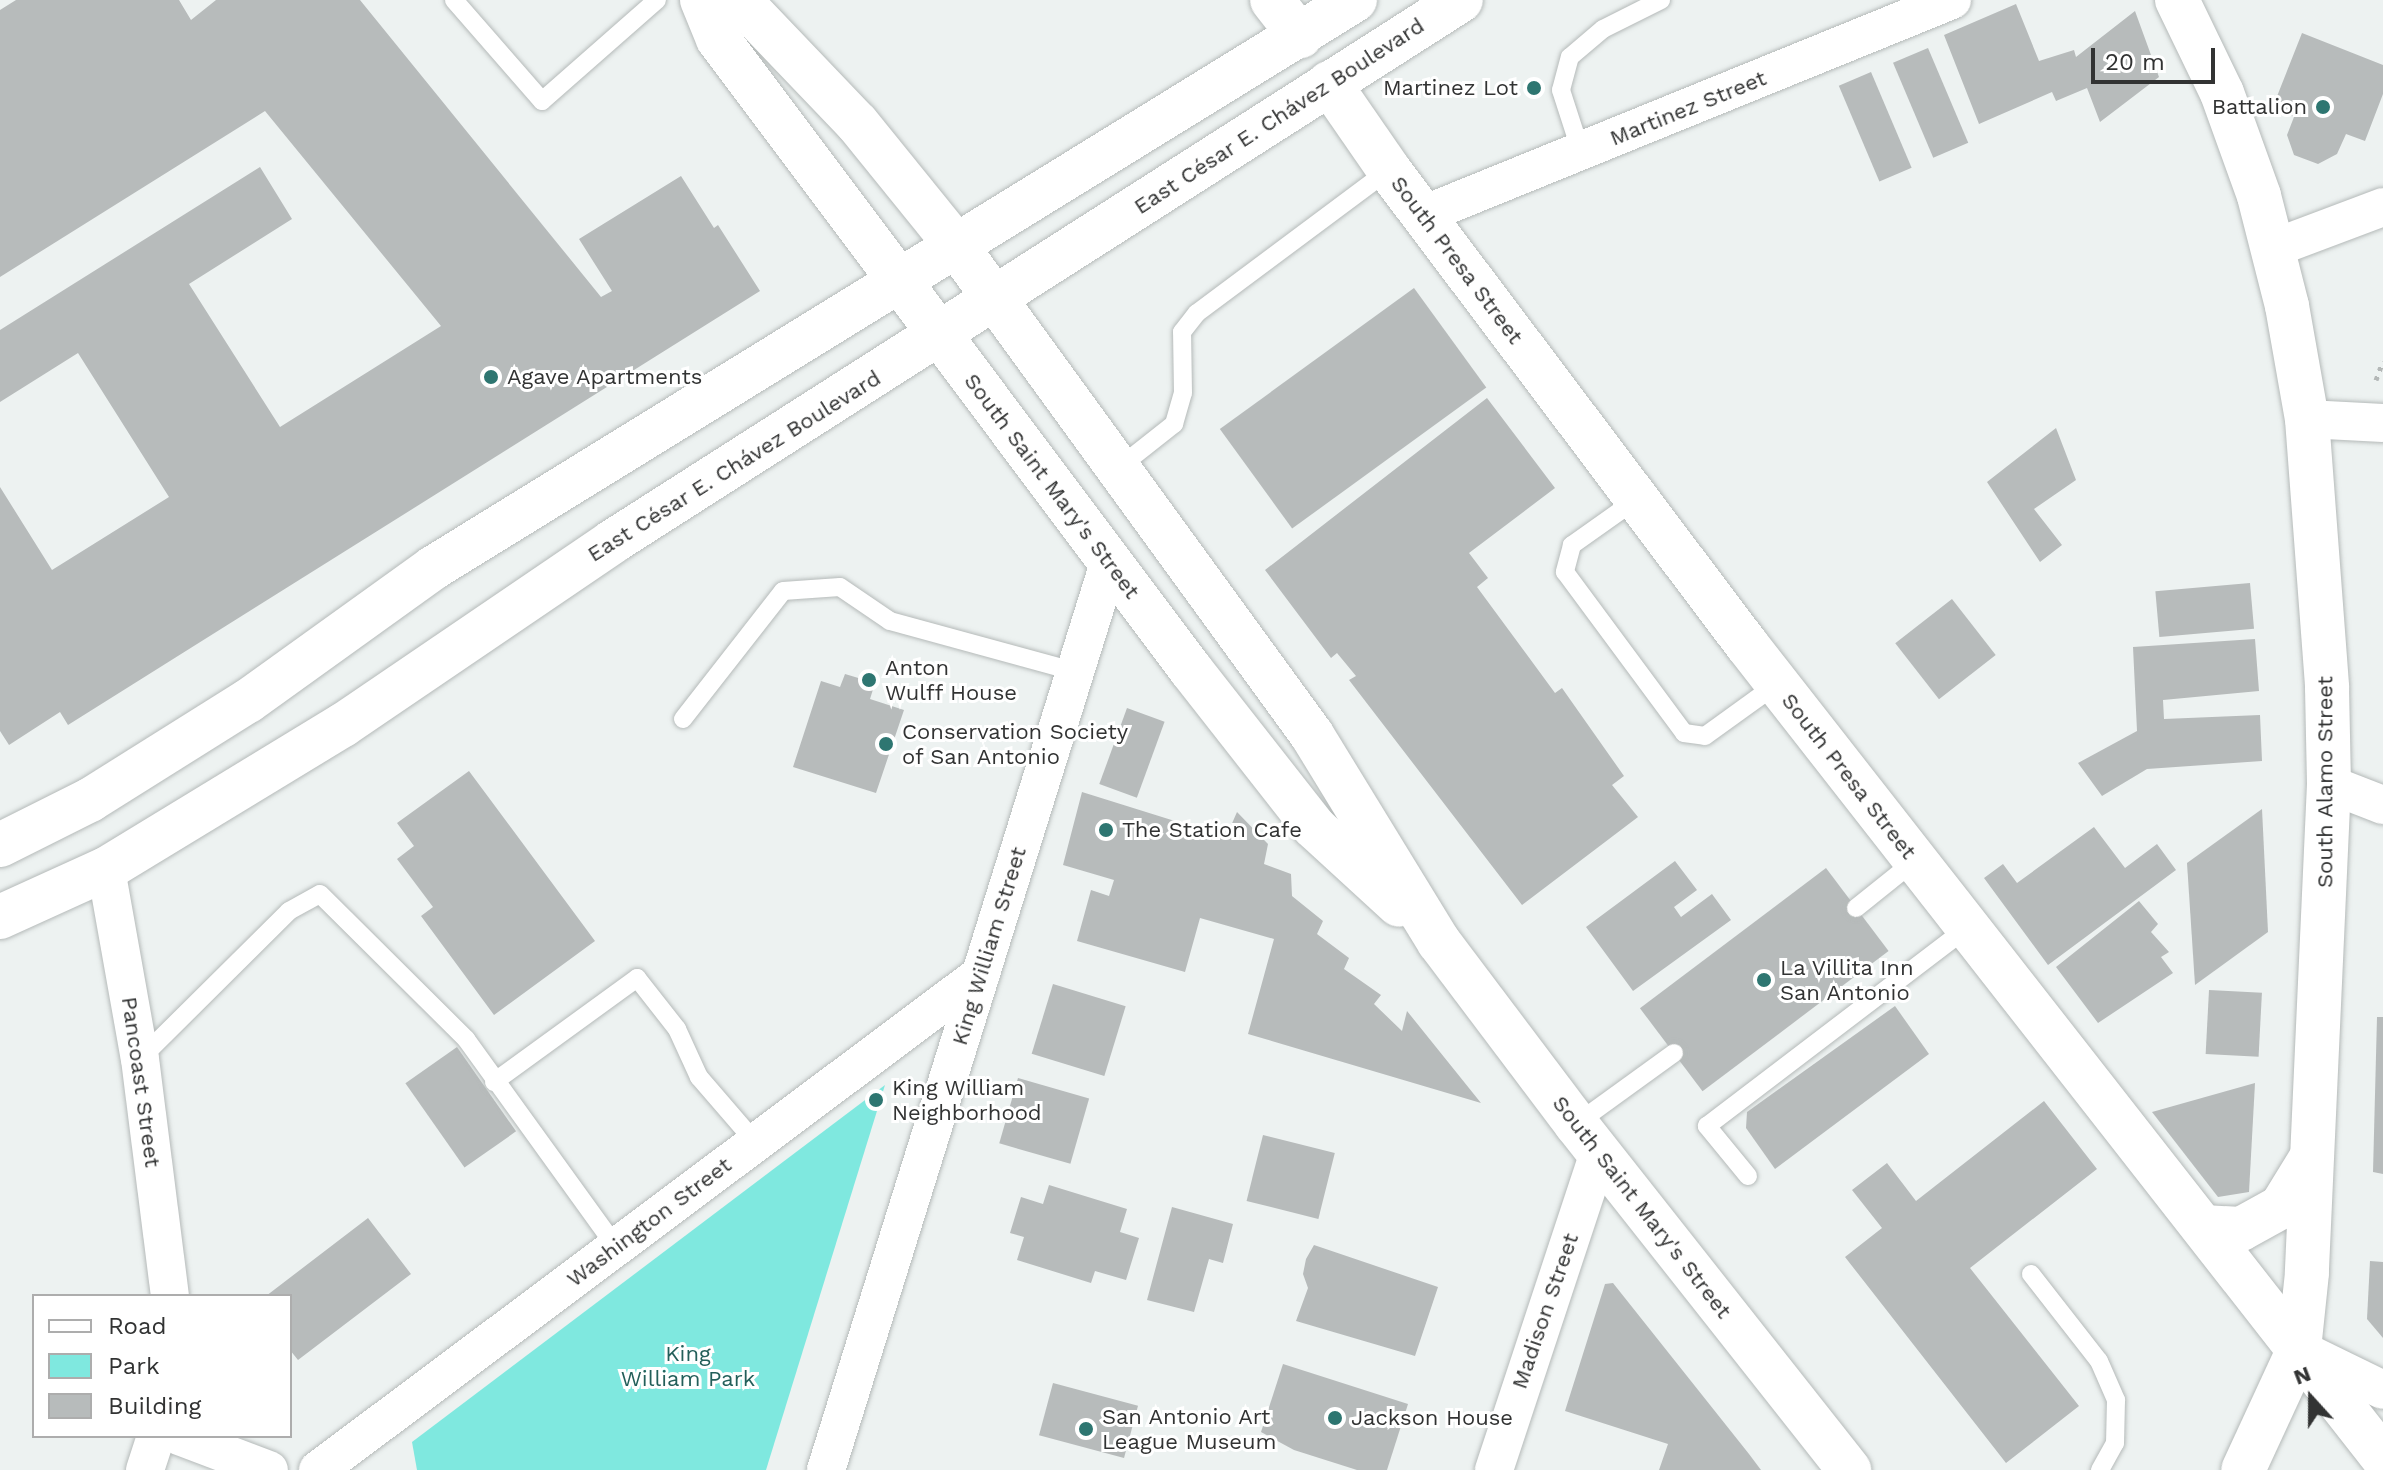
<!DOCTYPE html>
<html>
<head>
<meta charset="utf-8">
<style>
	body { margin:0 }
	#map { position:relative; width:2383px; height:1470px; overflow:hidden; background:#edf2f1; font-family:"Work Sans",sans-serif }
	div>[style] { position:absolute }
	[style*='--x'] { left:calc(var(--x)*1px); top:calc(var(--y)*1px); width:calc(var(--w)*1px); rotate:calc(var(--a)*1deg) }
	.green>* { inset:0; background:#7fe8df }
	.building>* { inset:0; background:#b7bbbb; transform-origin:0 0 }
	.path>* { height:5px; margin-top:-2.5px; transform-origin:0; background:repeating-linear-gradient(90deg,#b4b8b7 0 4px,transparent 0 10px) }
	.roads { filter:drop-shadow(0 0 2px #b5bab9) drop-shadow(0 0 2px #b5bab9) }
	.service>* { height:18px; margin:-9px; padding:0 9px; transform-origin:9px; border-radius:9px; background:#fff }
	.minor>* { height:38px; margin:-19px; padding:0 19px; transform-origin:19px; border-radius:19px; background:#fff }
	.tertiary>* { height:44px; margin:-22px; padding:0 22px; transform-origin:22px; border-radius:22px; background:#fff }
	.secondary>* { height:44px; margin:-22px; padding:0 22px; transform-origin:22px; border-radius:22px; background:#fff }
	.primary>* { height:44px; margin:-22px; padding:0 22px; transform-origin:22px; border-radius:22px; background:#fff }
	.dots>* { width:22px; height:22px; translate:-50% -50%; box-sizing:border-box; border:4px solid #fff; border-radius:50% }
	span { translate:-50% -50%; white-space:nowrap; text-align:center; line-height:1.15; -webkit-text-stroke:6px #fff; paint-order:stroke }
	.poi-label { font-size:22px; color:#323333 }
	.right { translate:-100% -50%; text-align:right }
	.left { translate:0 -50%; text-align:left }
	.street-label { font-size:22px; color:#323333 }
	.park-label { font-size:22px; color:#235f5a }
	.legend { position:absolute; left:32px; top:1294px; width:260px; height:144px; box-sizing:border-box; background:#fff; border:2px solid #adadad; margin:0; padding:10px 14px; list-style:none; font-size:24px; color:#323333 }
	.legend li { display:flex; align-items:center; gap:16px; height:40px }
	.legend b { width:40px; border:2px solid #adadad }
	.north { position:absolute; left:2271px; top:1358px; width:80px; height:80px; -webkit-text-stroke:6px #fff; paint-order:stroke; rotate:339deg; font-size:22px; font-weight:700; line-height:32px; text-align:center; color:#323333 }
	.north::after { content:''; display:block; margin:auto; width:28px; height:36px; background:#323333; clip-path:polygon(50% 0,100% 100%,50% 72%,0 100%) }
	.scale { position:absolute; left:2091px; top:48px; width:124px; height:36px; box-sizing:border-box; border:4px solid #323333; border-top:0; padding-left:10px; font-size:24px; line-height:28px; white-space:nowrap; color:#323333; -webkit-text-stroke:6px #fff; paint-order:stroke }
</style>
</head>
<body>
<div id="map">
	<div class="green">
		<i style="clip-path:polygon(885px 1085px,766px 1470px,417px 1470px,412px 1442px)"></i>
	</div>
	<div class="building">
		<i style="clip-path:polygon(16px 0,179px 0,191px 20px,216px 0,360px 0,601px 297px,612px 291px,579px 239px,681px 176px,714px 228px,718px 225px,760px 291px,68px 725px,60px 712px,9px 745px,0 731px,0 487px,52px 570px,169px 497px,78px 353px,0 402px,0 330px,260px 167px,292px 219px,189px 284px,280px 427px,441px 326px,265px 111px,0 277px,0 10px)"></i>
		<i style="clip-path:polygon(2016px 4px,2039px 61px,2074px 50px,2076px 57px,2135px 11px,2159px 77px,2100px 122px,2087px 88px,2056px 101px,2052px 92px,1979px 124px,1944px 35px)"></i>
		<i style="clip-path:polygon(2302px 33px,2383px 65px,2383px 94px,2365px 141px,2346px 134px,2337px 154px,2318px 164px,2294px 155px,2287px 135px,2294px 117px,2272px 109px)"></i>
		<i style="left:1928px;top:48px;width:103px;height:38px;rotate:67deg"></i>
		<i style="left:1871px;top:72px;width:104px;height:35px;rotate:67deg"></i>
		<i style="left:1414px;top:288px;width:123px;height:240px;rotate:54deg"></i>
		<i style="clip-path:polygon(1487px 398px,1555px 488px,1469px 553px,1488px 578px,1477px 587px,1555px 693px,1562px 688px,1624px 776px,1612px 785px,1638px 817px,1522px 905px,1349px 680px,1356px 676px,1337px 653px,1331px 658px,1265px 570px)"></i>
		<i style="clip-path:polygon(2056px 428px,2076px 480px,2034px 509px,2062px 545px,2040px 562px,1987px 482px)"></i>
		<i style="left:2250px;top:583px;width:46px;height:95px;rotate:85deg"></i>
		<i style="left:1952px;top:599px;width:71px;height:72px;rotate:52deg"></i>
		<i style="clip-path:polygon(2255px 639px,2259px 691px,2163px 700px,2164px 719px,2260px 715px,2262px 761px,2147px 769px,2102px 796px,2078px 763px,2137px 731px,2133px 647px)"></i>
		<i style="clip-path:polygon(845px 674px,875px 683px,870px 699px,904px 710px,876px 793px,793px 767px,821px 681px,840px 687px)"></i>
		<i style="left:1127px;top:708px;width:40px;height:81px;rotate:20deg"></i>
		<i style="clip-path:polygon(469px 771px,595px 941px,494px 1015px,421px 916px,433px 907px,397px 859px,414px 846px,397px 823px)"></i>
		<i style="clip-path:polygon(1082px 792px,1226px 837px,1237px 812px,1268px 844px,1264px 864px,1291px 874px,1292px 896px,1323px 921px,1317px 934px,1349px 958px,1344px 969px,1381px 995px,1374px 1004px,1402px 1031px,1407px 1011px,1481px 1103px,1248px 1034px,1274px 939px,1200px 918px,1185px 972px,1077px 941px,1091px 890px,1109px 896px,1114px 880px,1063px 865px)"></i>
		<i style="clip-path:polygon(2262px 809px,2268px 932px,2195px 985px,2187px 863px)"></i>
		<i style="clip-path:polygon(2094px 827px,2125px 868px,2157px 844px,2176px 870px,2048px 965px,1984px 878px,2003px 864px,2017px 883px)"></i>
		<i style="clip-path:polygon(1675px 861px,1697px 890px,1674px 907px,1681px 917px,1712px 894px,1731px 920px,1633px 991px,1586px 927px)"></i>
		<i style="left:1826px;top:868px;width:104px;height:233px;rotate:53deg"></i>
		<i style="clip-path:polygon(2139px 901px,2158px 924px,2151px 932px,2169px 952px,2161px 957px,2173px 973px,2098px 1023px,2056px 967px)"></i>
		<i style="left:1053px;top:984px;width:76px;height:73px;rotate:17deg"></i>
		<i style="left:2209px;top:990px;width:53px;height:64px;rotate:3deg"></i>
		<i style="clip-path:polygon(1895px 1006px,1929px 1054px,1775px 1169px,1746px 1128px,1747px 1112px)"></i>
		<i style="clip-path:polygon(2377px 1017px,2383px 1017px,2383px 1174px,2373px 1172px)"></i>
		<i style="left:457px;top:1047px;width:103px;height:63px;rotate:55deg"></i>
		<i style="left:1018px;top:1078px;width:74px;height:68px;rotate:16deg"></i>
		<i style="clip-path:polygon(2255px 1083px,2249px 1192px,2218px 1197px,2152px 1112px)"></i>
		<i style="clip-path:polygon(2044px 1101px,2097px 1169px,1970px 1268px,2079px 1406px,2006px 1463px,1845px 1257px,1882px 1228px,1852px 1190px,1887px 1163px,1916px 1201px)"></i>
		<i style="left:1263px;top:1135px;width:74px;height:68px;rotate:14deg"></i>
		<i style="clip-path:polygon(1049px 1185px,1127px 1209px,1120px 1232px,1139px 1238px,1126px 1280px,1095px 1271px,1091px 1283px,1017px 1260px,1024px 1237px,1010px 1233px,1021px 1197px,1043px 1204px)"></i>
		<i style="clip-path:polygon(1172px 1207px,1233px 1224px,1223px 1263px,1209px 1259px,1194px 1312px,1147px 1300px)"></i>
		<i style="clip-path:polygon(368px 1218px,411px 1274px,298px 1360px,290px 1350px,290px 1296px,266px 1296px)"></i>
		<i style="clip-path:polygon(1314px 1245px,1438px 1287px,1415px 1356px,1296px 1321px,1308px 1288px,1303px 1274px,1306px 1259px)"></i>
		<i style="clip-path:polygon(2370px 1261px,2383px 1262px,2383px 1338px,2367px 1319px)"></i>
		<i style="clip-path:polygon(1613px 1283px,1749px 1454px,1761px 1470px,1659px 1470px,1668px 1444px,1565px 1411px,1605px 1284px)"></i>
		<i style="clip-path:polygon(1283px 1364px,1408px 1404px,1387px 1470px,1357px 1470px,1294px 1450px,1261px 1432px)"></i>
		<i style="left:1053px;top:1383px;width:88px;height:54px;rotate:15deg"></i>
	</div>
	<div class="path">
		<i style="--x:2376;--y:380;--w:20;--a:-70"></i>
	</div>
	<div class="roads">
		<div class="service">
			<i style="--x:454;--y:0;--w:134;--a:48.9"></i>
			<i style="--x:542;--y:101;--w:153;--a:-41.3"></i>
			<i style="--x:1581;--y:152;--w:65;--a:-107.9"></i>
			<i style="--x:1561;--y:90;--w:34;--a:-75"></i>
			<i style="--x:1570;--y:57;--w:43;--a:-40.3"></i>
			<i style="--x:1603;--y:29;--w:65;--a:-26.6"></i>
			<i style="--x:1117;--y:469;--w:73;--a:-38.3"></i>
			<i style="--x:1174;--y:424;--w:32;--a:-74"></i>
			<i style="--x:1183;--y:393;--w:61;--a:-90.9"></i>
			<i style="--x:1182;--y:332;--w:24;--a:-52"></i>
			<i style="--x:1197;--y:313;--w:239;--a:-36.7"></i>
			<i style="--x:1637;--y:499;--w:80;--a:144.7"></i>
			<i style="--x:1572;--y:545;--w:28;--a:105"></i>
			<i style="--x:1565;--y:572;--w:200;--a:53.5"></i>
			<i style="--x:1684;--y:733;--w:21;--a:8"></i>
			<i style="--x:1705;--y:736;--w:89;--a:-35.8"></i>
			<i style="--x:683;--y:719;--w:162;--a:-52"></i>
			<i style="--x:783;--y:591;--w:57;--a:-4"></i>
			<i style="--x:840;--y:587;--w:60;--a:34.2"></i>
			<i style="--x:890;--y:621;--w:193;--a:15.3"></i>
			<i style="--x:1856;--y:908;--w:77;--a:-38.7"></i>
			<i style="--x:140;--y:1059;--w:210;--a:-44.8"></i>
			<i style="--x:289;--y:911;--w:35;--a:-29"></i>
			<i style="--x:320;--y:894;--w:206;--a:44.8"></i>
			<i style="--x:466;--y:1039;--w:256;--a:54.2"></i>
			<i style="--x:494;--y:1082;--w:177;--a:-36"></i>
			<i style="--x:637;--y:978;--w:65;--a:51.9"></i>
			<i style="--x:677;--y:1029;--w:53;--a:65.4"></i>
			<i style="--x:699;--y:1077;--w:87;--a:49.2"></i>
			<i style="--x:1576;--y:1124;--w:121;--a:-35.9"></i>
			<i style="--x:1748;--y:1176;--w:65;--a:-129.4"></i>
			<i style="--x:1707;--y:1126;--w:328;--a:-37.3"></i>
			<i style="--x:2031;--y:1274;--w:110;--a:52"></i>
			<i style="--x:2099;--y:1361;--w:43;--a:66.4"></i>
			<i style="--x:2116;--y:1400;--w:43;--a:91.3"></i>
			<i style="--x:2115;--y:1443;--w:31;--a:119"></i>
		</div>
		<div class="minor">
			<i style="--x:1423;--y:215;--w:571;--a:-22.12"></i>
			<i style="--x:2274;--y:248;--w:116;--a:-20.6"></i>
			<i style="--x:2307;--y:419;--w:76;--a:3"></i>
			<i style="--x:2329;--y:784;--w:58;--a:21.3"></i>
			<i style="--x:106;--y:869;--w:193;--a:79.9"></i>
			<i style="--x:140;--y:1059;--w:239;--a:82.8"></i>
			<i style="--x:2299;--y:1349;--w:93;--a:26"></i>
			<i style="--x:179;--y:1436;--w:96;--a:20.7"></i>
			<i style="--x:145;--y:1470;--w:36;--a:-72"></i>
			<i style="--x:318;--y:1470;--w:827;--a:-36.79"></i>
			<i style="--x:826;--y:1470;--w:953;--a:-72.67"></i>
			<i style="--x:1494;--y:1470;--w:334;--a:-71.7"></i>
		</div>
		<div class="tertiary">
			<i style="--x:1272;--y:0;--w:46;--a:52.1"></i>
		</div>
		<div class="secondary">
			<i style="--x:702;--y:0;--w:42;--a:67.7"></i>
			<i style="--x:718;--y:39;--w:789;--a:53.14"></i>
			<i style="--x:1191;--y:670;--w:199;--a:51.9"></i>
			<i style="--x:1314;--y:827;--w:115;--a:42.5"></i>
			<i style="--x:727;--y:0;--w:19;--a:18"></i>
			<i style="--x:745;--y:6;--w:162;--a:46.3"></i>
			<i style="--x:857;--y:123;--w:156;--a:51"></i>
			<i style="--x:955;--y:244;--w:607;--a:53.98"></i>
			<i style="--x:1312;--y:735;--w:243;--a:58.5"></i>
			<i style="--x:1439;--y:942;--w:228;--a:53"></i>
			<i style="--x:1576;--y:1124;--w:441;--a:51.7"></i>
			<i style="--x:2177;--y:0;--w:103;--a:64.2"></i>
			<i style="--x:2222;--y:93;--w:109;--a:70.2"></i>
			<i style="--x:2259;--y:196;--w:114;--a:75.7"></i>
			<i style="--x:2287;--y:306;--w:115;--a:80"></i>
			<i style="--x:2307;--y:419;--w:270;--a:85.7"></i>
			<i style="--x:2327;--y:688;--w:96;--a:88.8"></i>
			<i style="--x:2329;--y:784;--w:489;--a:92.6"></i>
			<i style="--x:2307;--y:1273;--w:76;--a:96"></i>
			<i style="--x:2299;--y:1349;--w:133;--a:114.8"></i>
			<i style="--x:1329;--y:83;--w:106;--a:55.4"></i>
			<i style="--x:1389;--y:170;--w:595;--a:53"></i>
			<i style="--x:1747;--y:645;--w:1032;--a:51.96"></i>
			<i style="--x:2203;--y:1227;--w:38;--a:3"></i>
			<i style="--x:2241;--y:1229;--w:46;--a:-28.8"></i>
			<i style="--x:2281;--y:1207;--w:57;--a:-58.5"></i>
		</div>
		<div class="primary">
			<i style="--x:0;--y:845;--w:101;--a:-26.6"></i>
			<i style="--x:90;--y:800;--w:186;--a:-32.1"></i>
			<i style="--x:248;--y:701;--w:228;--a:-35.7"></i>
			<i style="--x:433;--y:568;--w:1083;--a:-31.64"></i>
			<i style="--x:0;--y:917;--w:116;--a:-24.4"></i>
			<i style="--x:106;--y:869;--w:277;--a:-31.3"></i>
			<i style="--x:343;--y:725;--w:325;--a:-34.2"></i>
			<i style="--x:612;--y:542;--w:1007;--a:-32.55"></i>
		</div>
	</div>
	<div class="dots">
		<i style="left:1534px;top:88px;background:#2e7671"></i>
		<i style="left:2323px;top:107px;background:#2e7671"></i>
		<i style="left:491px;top:377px;background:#2e7671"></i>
		<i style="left:869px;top:680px;background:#2e7671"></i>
		<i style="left:886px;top:744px;background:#2e7671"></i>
		<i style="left:1106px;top:830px;background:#2e7671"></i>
		<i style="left:1764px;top:980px;background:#2e7671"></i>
		<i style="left:876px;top:1100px;background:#2e7671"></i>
		<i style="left:1335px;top:1418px;background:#2e7671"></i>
		<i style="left:1086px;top:1429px;background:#2e7671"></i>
	</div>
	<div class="poi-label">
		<span class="right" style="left:1518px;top:88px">Martinez Lot</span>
		<span class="right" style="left:2307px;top:107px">Battalion</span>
		<span class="left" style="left:507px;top:377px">Agave Apartments</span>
		<span class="left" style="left:885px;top:680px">Anton<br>Wulff House</span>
		<span class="left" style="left:902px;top:744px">Conservation Society<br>of San Antonio</span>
		<span class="left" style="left:1122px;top:830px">The Station Cafe</span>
		<span class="left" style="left:1780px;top:980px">La Villita Inn<br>San Antonio</span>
		<span class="left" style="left:892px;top:1100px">King William<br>Neighborhood</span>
		<span class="left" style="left:1102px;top:1429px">San Antonio Art<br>League Museum</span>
		<span class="left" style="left:1351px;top:1418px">Jackson House</span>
	</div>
	<div class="street-label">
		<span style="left:1688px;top:108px;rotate:-22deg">Martinez Street</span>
		<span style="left:1279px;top:116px;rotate:-33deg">East César E. Chávez Boulevard</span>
		<span style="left:1457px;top:260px;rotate:53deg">South Presa Street</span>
		<span style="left:734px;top:466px;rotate:-32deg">East César E. Chávez Boulevard</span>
		<span style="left:1052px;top:486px;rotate:53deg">South Saint Mary's Street</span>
		<span style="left:1849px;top:776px;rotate:52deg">South Presa Street</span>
		<span style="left:2325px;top:782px;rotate:-90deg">South Alamo Street</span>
		<span style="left:989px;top:946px;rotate:-73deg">King William Street</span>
		<span style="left:141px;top:1082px;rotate:82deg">Pancoast Street</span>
		<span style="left:1642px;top:1207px;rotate:52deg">South Saint Mary's Street</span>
		<span style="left:649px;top:1222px;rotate:-37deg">Washington Street</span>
		<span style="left:1545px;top:1311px;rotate:-71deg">Madison Street</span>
	</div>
	<div class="park-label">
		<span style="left:688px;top:1366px">King<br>William Park</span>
	</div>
	<ul class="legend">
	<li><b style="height:10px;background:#fff"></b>Road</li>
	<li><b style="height:22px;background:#7fe8df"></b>Park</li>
	<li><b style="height:22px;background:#b7bbbb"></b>Building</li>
	</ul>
	<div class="north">N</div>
	<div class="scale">20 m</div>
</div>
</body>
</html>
